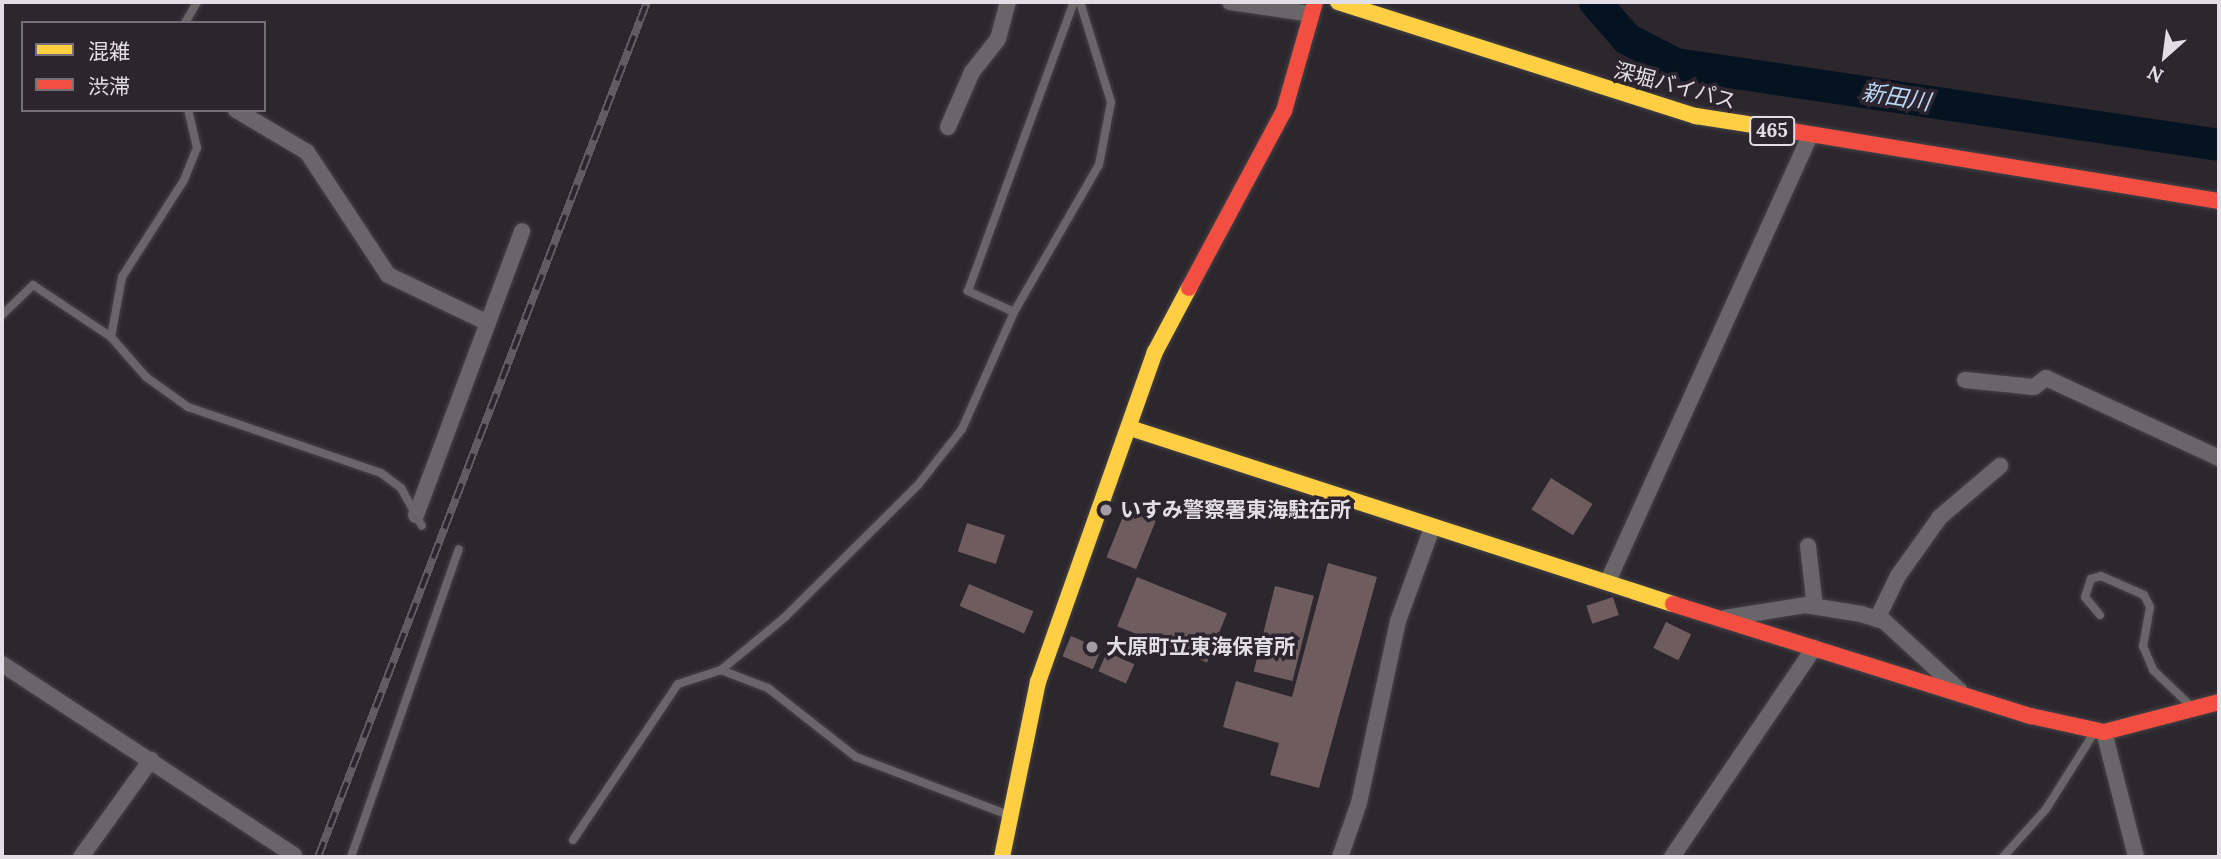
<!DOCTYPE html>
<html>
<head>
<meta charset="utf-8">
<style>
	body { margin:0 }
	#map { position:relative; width:2221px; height:859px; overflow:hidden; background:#2b272d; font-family:Lora,"Noto Sans JP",serif }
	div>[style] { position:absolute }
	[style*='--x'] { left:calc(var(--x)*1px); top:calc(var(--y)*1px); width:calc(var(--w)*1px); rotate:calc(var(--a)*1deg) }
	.river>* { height:32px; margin:-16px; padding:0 16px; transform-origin:16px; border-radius:16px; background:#051220 }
	.building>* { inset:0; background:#6e5c5f; transform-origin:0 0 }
	.roads { filter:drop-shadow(0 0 2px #454247) drop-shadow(0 0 2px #454247) }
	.lane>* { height:8px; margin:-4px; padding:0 4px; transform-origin:4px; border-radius:4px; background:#69666a }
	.street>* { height:16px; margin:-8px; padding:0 8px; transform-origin:8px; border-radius:8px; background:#69666a }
	.slow>* { height:16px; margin:-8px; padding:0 8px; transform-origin:8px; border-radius:8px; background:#ffcf43 }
	.jam>* { height:16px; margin:-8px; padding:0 8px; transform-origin:8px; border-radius:8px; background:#f24e42 }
	.rail>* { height:8px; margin-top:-4px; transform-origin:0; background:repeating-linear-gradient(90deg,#2c252f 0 16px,#605d61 0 32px); box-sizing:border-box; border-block:2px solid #605d61 }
	.dots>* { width:19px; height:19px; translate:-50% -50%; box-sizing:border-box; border:4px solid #2c252f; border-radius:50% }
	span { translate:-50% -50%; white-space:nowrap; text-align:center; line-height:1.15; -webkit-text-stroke:7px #2c252f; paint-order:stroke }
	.shield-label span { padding:2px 5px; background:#2c252f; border:2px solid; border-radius:5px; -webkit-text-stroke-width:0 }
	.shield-label { font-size:19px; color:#e3dee5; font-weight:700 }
	.street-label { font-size:21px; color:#e3dee5 }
	.poi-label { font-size:21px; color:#e3dee5; font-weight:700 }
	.left { translate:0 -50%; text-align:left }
	.water-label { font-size:23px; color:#b8d7f4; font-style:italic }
	.frame { position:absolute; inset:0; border:4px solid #e3dee5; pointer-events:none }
	.legend { position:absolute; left:21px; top:21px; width:245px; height:91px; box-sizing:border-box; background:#2c252f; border:2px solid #756f78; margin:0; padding:9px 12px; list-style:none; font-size:21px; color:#e3dee5 }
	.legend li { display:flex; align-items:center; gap:14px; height:35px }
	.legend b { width:35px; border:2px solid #756f78 }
	.north { position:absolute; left:2130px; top:21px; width:70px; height:70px; -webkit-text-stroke:5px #2c252f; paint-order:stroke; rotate:208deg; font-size:19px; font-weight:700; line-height:28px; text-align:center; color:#e3dee5 }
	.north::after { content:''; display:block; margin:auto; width:24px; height:32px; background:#e3dee5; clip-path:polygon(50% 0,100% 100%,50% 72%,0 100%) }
</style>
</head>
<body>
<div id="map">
	<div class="river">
		<i style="--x:1595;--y:2;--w:49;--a:49.1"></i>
		<i style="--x:1627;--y:39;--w:55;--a:27"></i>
		<i style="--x:1676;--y:64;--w:549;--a:8.48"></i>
	</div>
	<div class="building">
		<i style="left:1551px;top:478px;width:49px;height:37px;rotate:32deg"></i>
		<i style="left:1126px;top:509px;width:32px;height:52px;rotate:22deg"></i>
		<i style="left:967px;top:523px;width:40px;height:30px;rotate:18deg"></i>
		<i style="clip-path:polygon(1328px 563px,1377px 577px,1319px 788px,1270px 775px,1279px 743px,1223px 727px,1236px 681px,1292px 697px)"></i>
		<i style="left:1137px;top:577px;width:97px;height:53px;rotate:22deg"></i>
		<i style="left:969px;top:584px;width:70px;height:24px;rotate:23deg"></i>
		<i style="left:1275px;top:586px;width:40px;height:88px;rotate:14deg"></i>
		<i style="left:1613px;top:597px;width:19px;height:28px;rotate:72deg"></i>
		<i style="left:1666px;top:622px;width:28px;height:29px;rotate:26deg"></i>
		<i style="left:1071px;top:636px;width:33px;height:22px;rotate:23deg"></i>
		<i style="left:1107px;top:652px;width:30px;height:21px;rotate:24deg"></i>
	</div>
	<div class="roads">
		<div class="lane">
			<i style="--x:185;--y:23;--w:24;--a:-60"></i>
			<i style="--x:1014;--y:312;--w:51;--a:-155.5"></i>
			<i style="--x:968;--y:291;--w:308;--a:-69.9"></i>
			<i style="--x:2;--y:315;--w:43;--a:-44.1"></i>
			<i style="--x:33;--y:285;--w:94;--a:33.7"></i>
			<i style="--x:111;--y:337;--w:53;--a:48.8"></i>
			<i style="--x:146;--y:377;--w:52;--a:35.5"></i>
			<i style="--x:188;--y:407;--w:204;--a:18.9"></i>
			<i style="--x:381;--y:473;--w:25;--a:37"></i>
			<i style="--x:401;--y:488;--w:43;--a:61.1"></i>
			<i style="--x:111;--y:337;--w:61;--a:-79.6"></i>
			<i style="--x:122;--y:277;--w:115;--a:-57.4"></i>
			<i style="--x:184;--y:180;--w:35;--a:-68"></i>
			<i style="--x:197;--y:148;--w:39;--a:-103"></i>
			<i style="--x:2100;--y:615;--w:23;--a:-130"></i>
			<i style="--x:2085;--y:597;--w:19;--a:-72"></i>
			<i style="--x:2091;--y:579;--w:10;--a:-17"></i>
			<i style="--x:2101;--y:576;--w:47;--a:23.8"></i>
			<i style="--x:2144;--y:595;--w:13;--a:63"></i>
			<i style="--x:2150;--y:607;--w:40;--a:100"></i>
			<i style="--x:2143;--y:646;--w:26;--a:67"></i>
			<i style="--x:2153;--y:670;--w:51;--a:43.4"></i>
			<i style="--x:721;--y:670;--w:50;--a:21"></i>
			<i style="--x:768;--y:688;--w:112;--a:38.1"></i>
			<i style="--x:856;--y:757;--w:164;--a:20.8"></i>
			<i style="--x:573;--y:840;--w:188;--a:-56.1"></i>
			<i style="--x:678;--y:684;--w:45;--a:-18"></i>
			<i style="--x:721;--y:670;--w:83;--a:-39.6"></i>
			<i style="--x:785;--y:617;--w:187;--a:-44.8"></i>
			<i style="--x:918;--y:485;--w:71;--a:-51.8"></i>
			<i style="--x:962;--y:429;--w:128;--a:-66"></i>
			<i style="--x:1014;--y:312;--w:170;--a:-60"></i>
			<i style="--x:1099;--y:165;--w:64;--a:-79.2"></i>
			<i style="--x:1111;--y:102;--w:105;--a:-107.2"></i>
			<i style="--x:351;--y:857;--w:326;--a:-70.7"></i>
			<i style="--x:2003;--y:857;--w:64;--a:-48.1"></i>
			<i style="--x:2046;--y:809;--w:90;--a:-57.7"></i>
		</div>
		<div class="street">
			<i style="--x:1230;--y:2;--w:82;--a:8.4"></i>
			<i style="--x:236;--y:110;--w:82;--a:30.6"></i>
			<i style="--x:307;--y:152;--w:147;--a:56.6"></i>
			<i style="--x:388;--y:275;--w:111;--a:25.6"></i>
			<i style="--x:948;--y:127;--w:60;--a:-66.4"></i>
			<i style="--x:972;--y:72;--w:42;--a:-51.8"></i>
			<i style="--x:998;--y:39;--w:38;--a:-75"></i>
			<i style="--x:1965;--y:380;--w:69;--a:5.8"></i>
			<i style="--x:2034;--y:387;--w:15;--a:-37"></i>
			<i style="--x:2046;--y:378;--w:191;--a:24.8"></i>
			<i style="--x:416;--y:515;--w:303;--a:-69.5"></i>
			<i style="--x:1808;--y:546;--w:61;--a:83.5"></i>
			<i style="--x:1608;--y:581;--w:487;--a:-65.6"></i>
			<i style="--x:1725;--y:618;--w:81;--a:-9.2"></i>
			<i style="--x:1805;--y:605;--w:57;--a:9.1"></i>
			<i style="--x:1861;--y:614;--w:24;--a:17"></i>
			<i style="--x:1884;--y:621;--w:103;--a:42.6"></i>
			<i style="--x:1877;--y:619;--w:48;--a:-64"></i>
			<i style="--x:1898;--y:576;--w:72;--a:-54.6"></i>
			<i style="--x:1940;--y:517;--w:79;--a:-40.4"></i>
			<i style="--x:2;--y:664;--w:349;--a:33.2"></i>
			<i style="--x:2104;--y:732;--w:129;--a:75.6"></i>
			<i style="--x:81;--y:857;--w:120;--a:-54.2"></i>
			<i style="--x:1340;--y:857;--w:57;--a:-70.6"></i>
			<i style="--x:1359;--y:803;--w:186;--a:-77.9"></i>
			<i style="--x:1398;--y:621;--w:99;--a:-69.9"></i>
			<i style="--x:1672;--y:857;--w:253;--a:-55.8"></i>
		</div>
		<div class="slow">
			<i style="--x:1338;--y:2;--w:376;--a:17.7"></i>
			<i style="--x:1696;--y:116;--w:84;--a:8.9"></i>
			<i style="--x:1130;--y:428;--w:571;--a:17.96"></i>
			<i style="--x:1002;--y:857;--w:179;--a:-78.4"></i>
			<i style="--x:1038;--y:682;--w:350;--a:-70.5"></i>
			<i style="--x:1155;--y:352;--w:72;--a:-62"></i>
		</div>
		<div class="jam">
			<i style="--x:1779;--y:129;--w:446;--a:9.3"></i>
			<i style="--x:1189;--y:288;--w:201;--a:-61.8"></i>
			<i style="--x:1284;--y:111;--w:113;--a:-74.1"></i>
			<i style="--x:1673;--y:604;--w:375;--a:17.4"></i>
			<i style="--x:2031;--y:716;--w:75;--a:12.4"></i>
			<i style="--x:2104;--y:732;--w:119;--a:-14.6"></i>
		</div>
	</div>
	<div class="rail">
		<i style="--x:318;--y:857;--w:916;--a:-68.95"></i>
	</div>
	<div class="dots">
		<i style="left:1106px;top:510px;background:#a39ea5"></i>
		<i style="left:1092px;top:647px;background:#a39ea5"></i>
	</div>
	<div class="shield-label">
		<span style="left:1772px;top:131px">465</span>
	</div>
	<div class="street-label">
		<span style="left:1675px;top:86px;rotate:15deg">深堀バイパス</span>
	</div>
	<div class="poi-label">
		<span class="left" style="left:1120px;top:510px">いすみ警察署東海駐在所</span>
		<span class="left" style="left:1106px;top:647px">大原町立東海保育所</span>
	</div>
	<div class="water-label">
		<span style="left:1896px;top:97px;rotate:9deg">新田川</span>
	</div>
	<div class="frame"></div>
	<ul class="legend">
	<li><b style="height:9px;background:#ffcf43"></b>混雑</li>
	<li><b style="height:9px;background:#f24e42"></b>渋滞</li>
	</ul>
	<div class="north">N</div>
</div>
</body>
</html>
